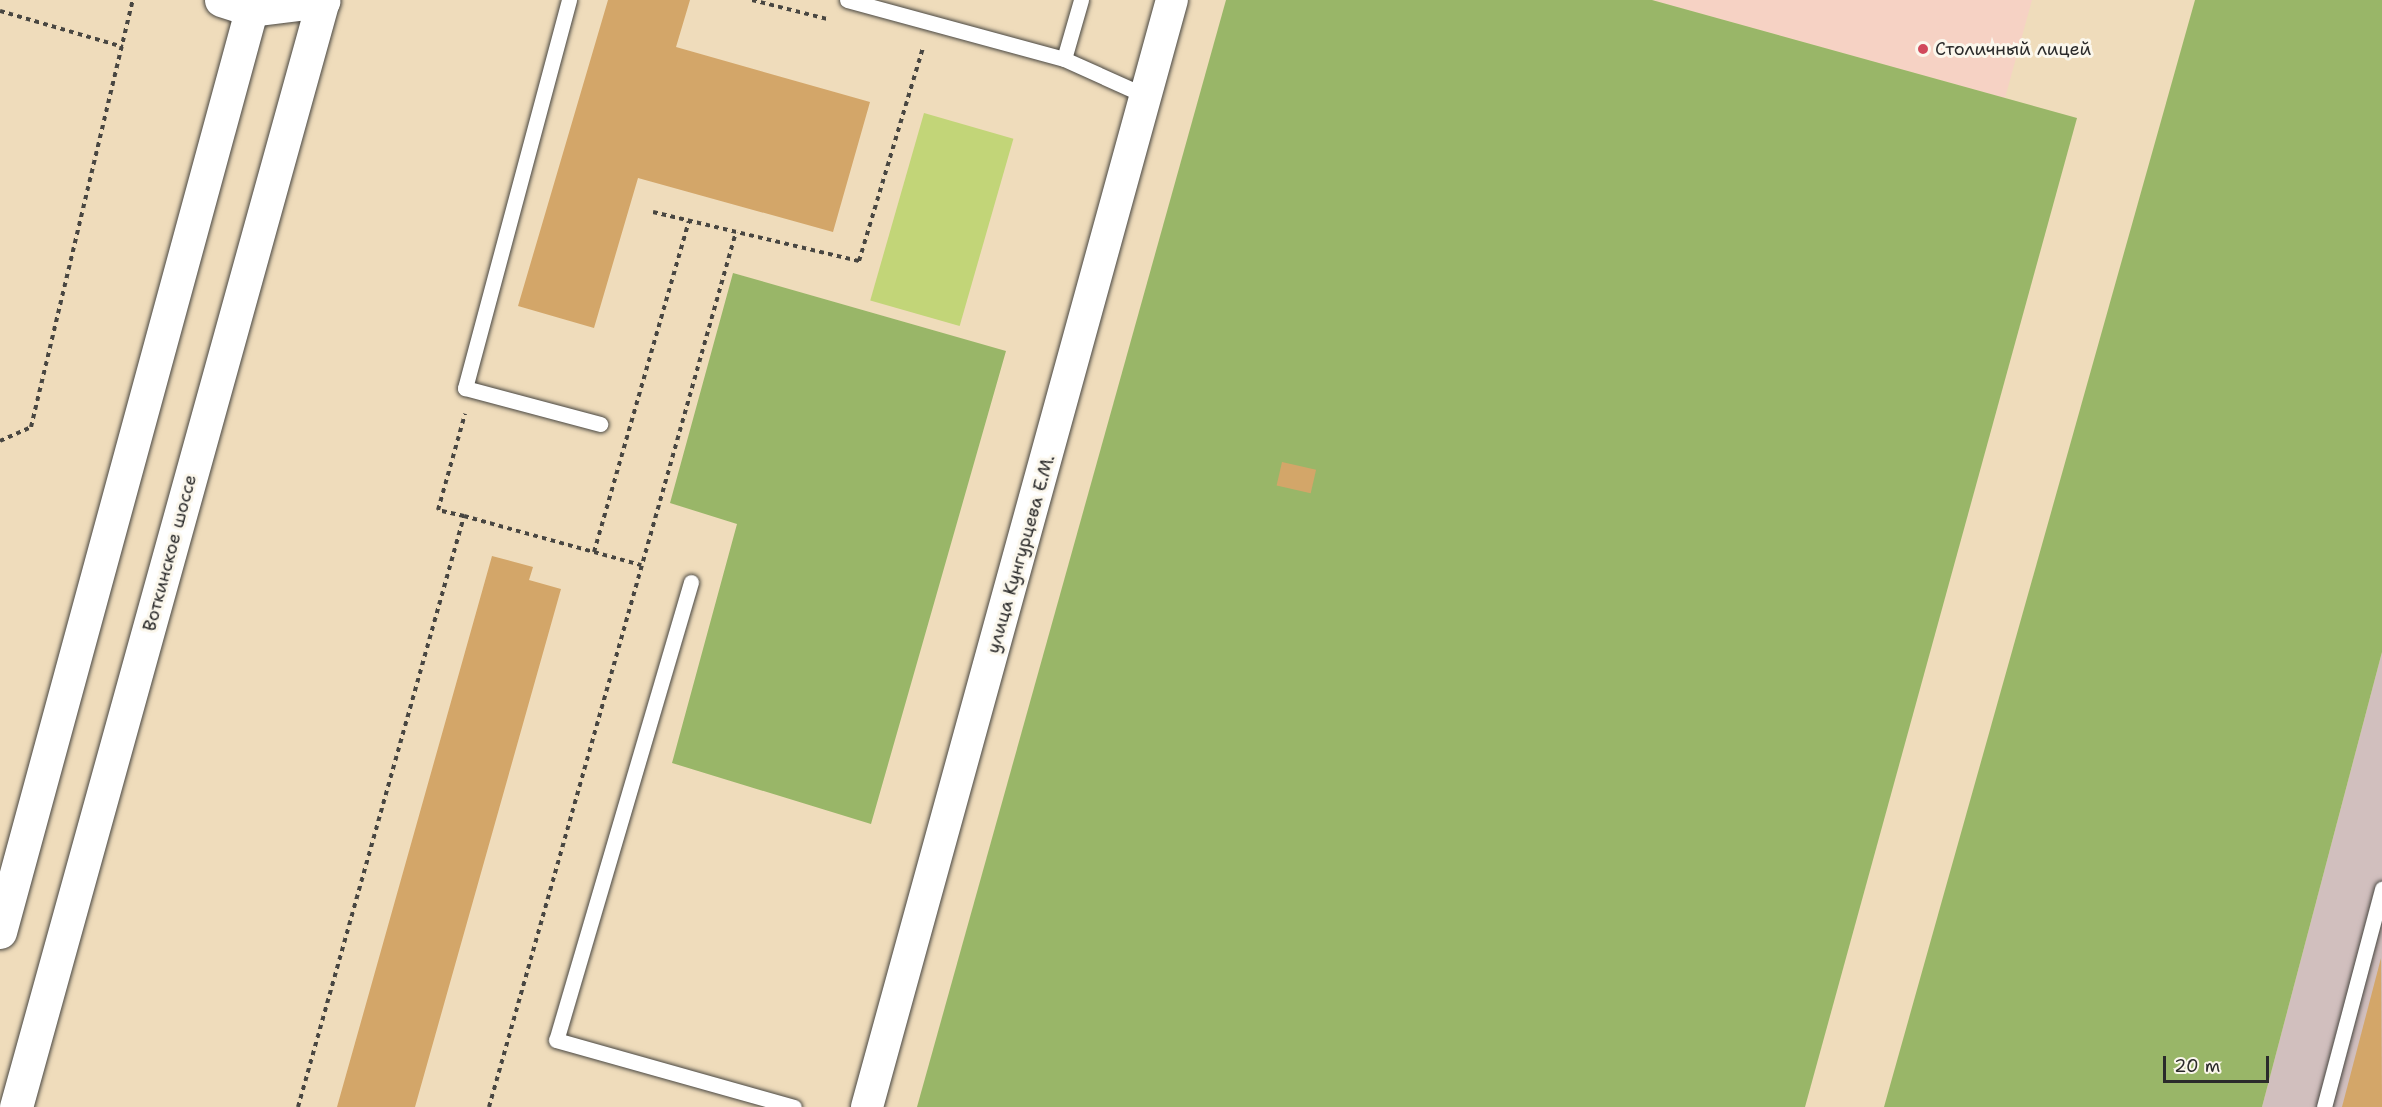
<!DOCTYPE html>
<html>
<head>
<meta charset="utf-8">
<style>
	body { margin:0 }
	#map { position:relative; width:2382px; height:1107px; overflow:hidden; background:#efdcbb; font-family:"Shantell Sans",sans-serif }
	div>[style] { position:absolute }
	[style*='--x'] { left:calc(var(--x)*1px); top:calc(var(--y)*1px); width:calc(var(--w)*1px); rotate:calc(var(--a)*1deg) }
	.built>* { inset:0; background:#f6d2c4 }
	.industrial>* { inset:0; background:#d1bfbe }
	.green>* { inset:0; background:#c2d578; transform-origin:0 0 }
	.forest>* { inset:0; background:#99b668 }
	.building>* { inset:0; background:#d3a669; transform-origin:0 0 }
	.path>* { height:4px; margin-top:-2px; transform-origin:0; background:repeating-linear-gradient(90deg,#484641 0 4.5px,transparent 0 9px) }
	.roads { filter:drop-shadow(0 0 2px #484641) drop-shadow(0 0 2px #484641) }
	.lane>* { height:15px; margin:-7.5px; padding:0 7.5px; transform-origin:7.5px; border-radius:7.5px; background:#fff }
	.street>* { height:32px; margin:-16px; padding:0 16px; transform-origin:16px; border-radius:16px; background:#fff }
	.secondary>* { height:33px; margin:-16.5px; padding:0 16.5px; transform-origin:16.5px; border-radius:16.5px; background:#fff }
	.primary>* { height:33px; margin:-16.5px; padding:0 16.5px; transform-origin:16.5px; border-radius:16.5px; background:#fff }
	.dots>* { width:16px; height:16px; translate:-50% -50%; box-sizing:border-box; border:3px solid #fbf7ec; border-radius:50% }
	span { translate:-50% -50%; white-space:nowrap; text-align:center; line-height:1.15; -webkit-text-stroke:6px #fbf7ec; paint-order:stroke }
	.poi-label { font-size:18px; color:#2b2b2b }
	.left { translate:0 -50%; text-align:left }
	.street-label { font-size:18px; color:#2b2b2b }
	.scale { position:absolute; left:2163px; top:1056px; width:106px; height:27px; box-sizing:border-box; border:3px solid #2b2b2b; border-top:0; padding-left:8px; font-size:18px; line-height:21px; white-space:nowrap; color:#2b2b2b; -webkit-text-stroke:4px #fbf7ec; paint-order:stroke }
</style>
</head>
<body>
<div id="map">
	<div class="built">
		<i style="clip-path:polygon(1652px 0,2032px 0,2005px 98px)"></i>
	</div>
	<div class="industrial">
		<i style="clip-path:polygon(2382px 652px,2382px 1107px,2262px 1107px)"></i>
	</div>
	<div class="green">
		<i style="left:924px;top:113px;width:93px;height:195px;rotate:16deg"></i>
	</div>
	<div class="forest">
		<i style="clip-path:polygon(1226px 0,1652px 0,2077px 118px,1805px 1107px,917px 1107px)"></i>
		<i style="clip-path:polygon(2195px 0,2382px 0,2382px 652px,2262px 1107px,1884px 1107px)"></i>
		<i style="clip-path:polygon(733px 273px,1006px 351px,871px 824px,672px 763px,737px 524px,670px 503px)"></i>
	</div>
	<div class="building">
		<i style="clip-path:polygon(608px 0,690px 0,676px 47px,870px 102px,833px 232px,638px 178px,594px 328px,518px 306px)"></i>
		<i style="left:1282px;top:462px;width:35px;height:24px;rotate:13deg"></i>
		<i style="clip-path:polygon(492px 556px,533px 567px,529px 580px,561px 589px,415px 1107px,337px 1107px)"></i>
		<i style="clip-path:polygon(2381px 958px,2382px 1107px,2342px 1107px)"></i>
	</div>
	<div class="path">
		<i style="--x:752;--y:0;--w:77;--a:14.2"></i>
		<i style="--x:0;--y:11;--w:128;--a:16.3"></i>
		<i style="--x:653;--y:212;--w:212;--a:13.4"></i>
		<i style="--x:859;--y:261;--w:223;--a:-73.3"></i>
		<i style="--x:0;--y:441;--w:34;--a:-24"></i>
		<i style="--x:31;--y:427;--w:439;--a:-76.6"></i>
		<i style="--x:464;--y:516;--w:27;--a:-167"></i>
		<i style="--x:438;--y:510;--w:100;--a:-74.3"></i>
		<i style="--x:594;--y:552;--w:344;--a:-74"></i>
		<i style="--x:298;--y:1107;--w:614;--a:-74.31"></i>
		<i style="--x:464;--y:516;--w:184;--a:15.5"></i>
		<i style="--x:489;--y:1107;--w:909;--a:-74.24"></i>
	</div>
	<div class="roads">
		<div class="lane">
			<i style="--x:569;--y:0;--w:402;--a:105"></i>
			<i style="--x:465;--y:388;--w:140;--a:14.9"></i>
			<i style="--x:847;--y:0;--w:225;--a:15.2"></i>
			<i style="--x:1081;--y:0;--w:61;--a:106.1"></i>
			<i style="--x:1064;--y:59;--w:88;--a:24.2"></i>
			<i style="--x:691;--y:582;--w:477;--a:106.4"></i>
			<i style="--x:556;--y:1040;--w:247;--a:15.7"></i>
			<i style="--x:2324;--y:1107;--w:226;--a:-75.1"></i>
		</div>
		<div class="street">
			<i style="--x:867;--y:1107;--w:1148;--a:-74.6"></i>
		</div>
		<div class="secondary">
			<i style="--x:221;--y:0;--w:32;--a:18"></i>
			<i style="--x:251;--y:10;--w:73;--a:-7.1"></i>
		</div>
		<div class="primary">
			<i style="--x:0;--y:932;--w:966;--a:-74.76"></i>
			<i style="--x:16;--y:1107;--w:1149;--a:-74.5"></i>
		</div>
	</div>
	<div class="dots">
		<i style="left:1923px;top:49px;background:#d1495b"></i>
	</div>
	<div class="poi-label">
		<span class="left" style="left:1935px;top:49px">Столичный лицей</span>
	</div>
	<div class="street-label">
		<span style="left:170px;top:553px;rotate:-75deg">Воткинское шоссе</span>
		<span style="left:1021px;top:554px;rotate:-74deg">улица Кунгурцева Е.М.</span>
	</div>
	<div class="scale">20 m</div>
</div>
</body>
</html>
